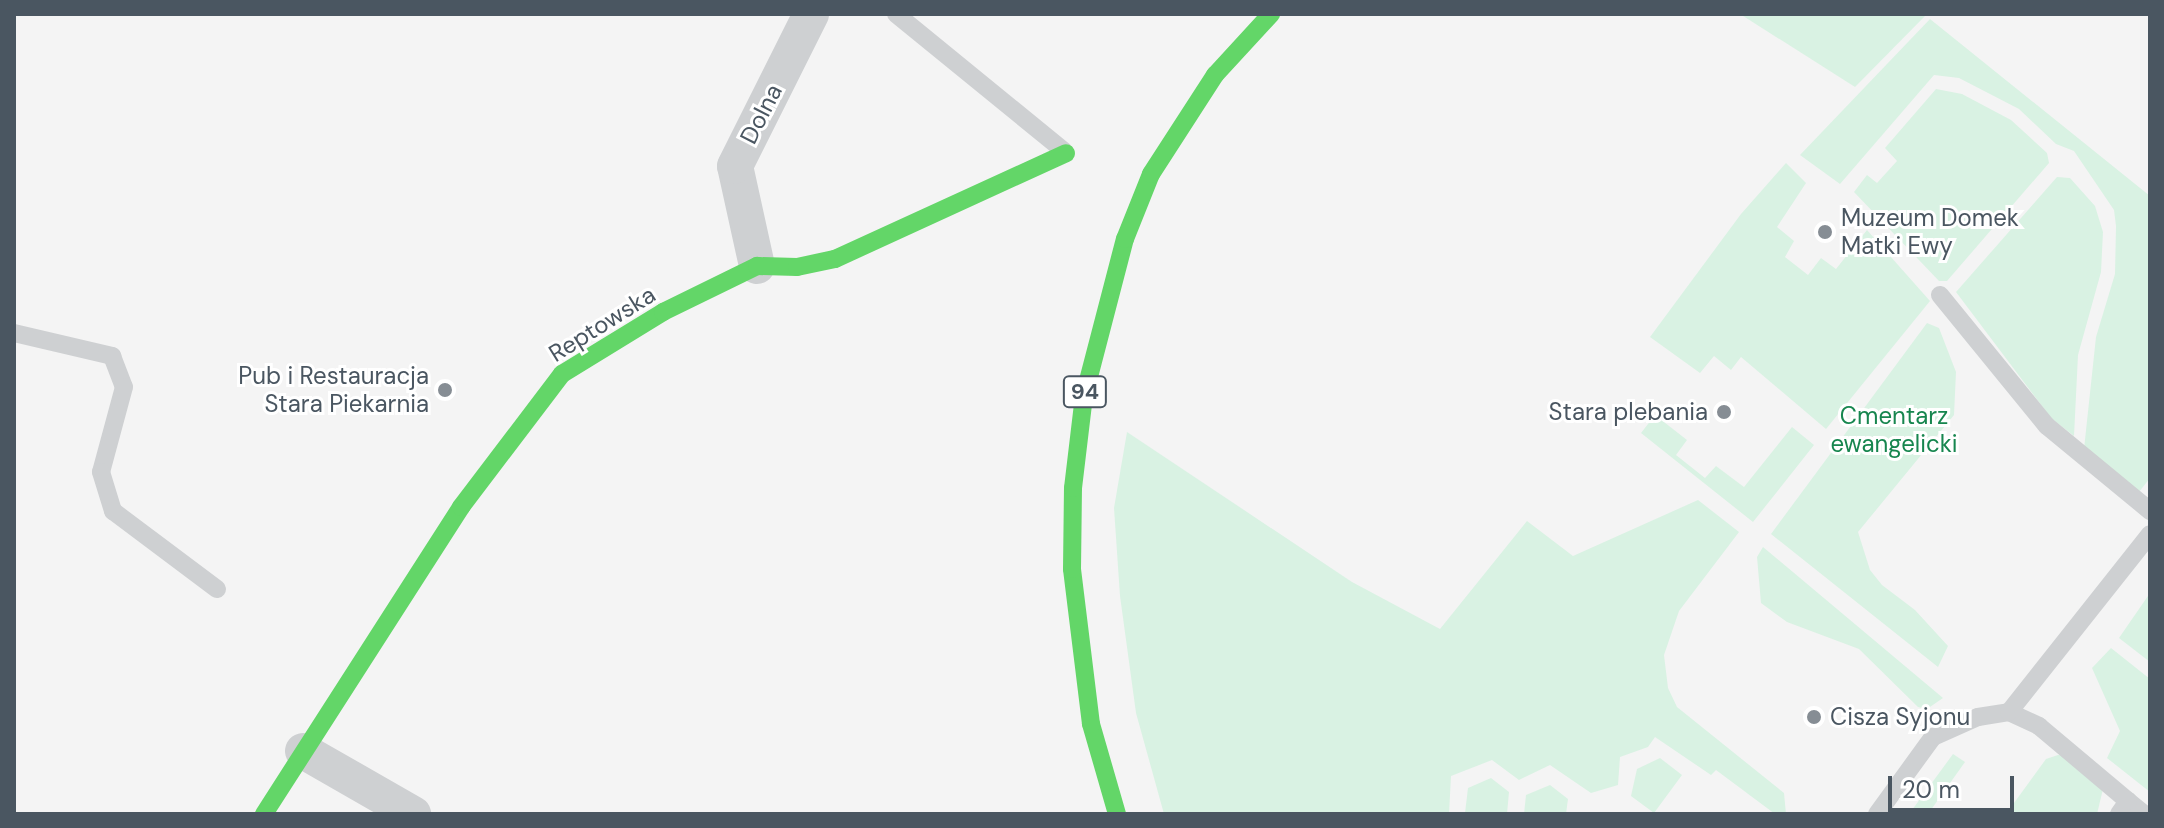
<!DOCTYPE html>
<html>
<head>
<meta charset="utf-8">
<style>
	body { margin:0 }
	#map { position:relative; width:2164px; height:828px; overflow:hidden; background:#f4f4f4; font-family:"DM Sans",sans-serif }
	div>[style] { position:absolute }
	[style*='--x'] { left:calc(var(--x)*1px); top:calc(var(--y)*1px); width:calc(var(--w)*1px); rotate:calc(var(--a)*1deg) }
	.green>* { inset:0; background:#d9f2e3 }
	.lane>* { height:18px; margin:-9px; padding:0 9px; transform-origin:9px; border-radius:9px; background:#ced0d2 }
	.street>* { height:36px; margin:-18px; padding:0 18px; transform-origin:18px; border-radius:18px; background:#ced0d2 }
	.fast>* { height:18px; margin:-9px; padding:0 9px; transform-origin:9px; border-radius:9px; background:#63d668 }
	.dots>* { width:22px; height:22px; translate:-50% -50%; box-sizing:border-box; border:4px solid #fff; border-radius:50% }
	span { translate:-50% -50%; white-space:nowrap; text-align:center; line-height:1.15; -webkit-text-stroke:6px #fff; paint-order:stroke }
	.shield-label span { padding:2px 6px; background:#fff; border:2px solid; border-radius:6px; -webkit-text-stroke-width:0 }
	.shield-label { font-size:22px; color:#4a5661; font-weight:700 }
	.street-label { font-size:24px; color:#4a5661 }
	.poi-label { font-size:24px; color:#4a5661 }
	.left { translate:0 -50%; text-align:left }
	.right { translate:-100% -50%; text-align:right }
	.park-label { font-size:24px; color:#17864f }
	.frame { position:absolute; inset:0; border:16px solid #4a5661; pointer-events:none }
	.scale { position:absolute; left:1888px; top:776px; width:126px; height:36px; box-sizing:border-box; border:4px solid #4a5661; border-top:0; padding-left:10px; font-size:24px; line-height:28px; white-space:nowrap; color:#4a5661; -webkit-text-stroke:6px #fff; paint-order:stroke }
</style>
</head>
<body>
<div id="map">
	<div class="green">
		<i style="clip-path:polygon(1740px 14px,1927px 14px,1855px 87px)"></i>
		<i style="clip-path:polygon(1930px 19px,2150px 196px,2150px 478px,2139px 492px,2084px 449px,2096px 337px,2115px 274px,2116px 226px,2114px 210px,2074px 151px,2056px 144px,2019px 109px,1959px 78px,1934px 75px,1840px 184px,1800px 155px)"></i>
		<i style="clip-path:polygon(1936px 89px,1962px 94px,2011px 120px,2047px 153px,2049px 163px,1947px 281px,1939px 281px,1854px 192px,1867px 175px,1877px 183px,1897px 161px,1885px 148px)"></i>
		<i style="clip-path:polygon(1786px 163px,1806px 183px,1777px 227px,1794px 241px,1785px 257px,1808px 275px,1821px 258px,1836px 269px,1867px 230px,1930px 301px,1826px 429px,1741px 357px,1731px 370px,1714px 356px,1700px 373px,1650px 337px,1741px 214px)"></i>
		<i style="clip-path:polygon(2057px 177px,2070px 178px,2095px 206px,2103px 232px,2101px 272px,2078px 355px,2074px 436px,2051px 418px,1956px 292px)"></i>
		<i style="clip-path:polygon(1927px 323px,1939px 328px,1956px 372px,1954px 415px,1858px 532px,1870px 570px,1882px 585px,1915px 610px,1948px 646px,1938px 667px,1771px 534px)"></i>
		<i style="clip-path:polygon(1655px 415px,1687px 440px,1676px 455px,1705px 478px,1716px 466px,1744px 487px,1792px 427px,1814px 445px,1753px 522px,1641px 433px)"></i>
		<i style="clip-path:polygon(1127px 432px,1352px 582px,1440px 629px,1527px 521px,1573px 556px,1698px 500px,1739px 532px,1679px 611px,1664px 655px,1668px 688px,1677px 707px,1784px 793px,1786px 814px,1775px 814px,1716px 770px,1711px 775px,1655px 737px,1648px 747px,1620px 757px,1618px 785px,1591px 793px,1550px 765px,1519px 780px,1492px 760px,1451px 776px,1449px 814px,1164px 814px,1136px 713px,1120px 596px,1114px 508px)"></i>
		<i style="clip-path:polygon(1763px 547px,1943px 698px,1927px 709px,1918px 707px,1859px 649px,1787px 622px,1761px 603px,1757px 557px)"></i>
		<i style="clip-path:polygon(2150px 593px,2150px 662px,2119px 638px)"></i>
		<i style="clip-path:polygon(2111px 648px,2150px 679px,2150px 792px,2107px 758px,2120px 731px,2092px 668px)"></i>
		<i style="clip-path:polygon(1953px 754px,1965px 762px,1928px 814px,1918px 814px,1912px 810px)"></i>
		<i style="clip-path:polygon(2058px 755px,2065px 755px,2103px 789px,2097px 814px,2006px 814px,2046px 759px)"></i>
		<i style="clip-path:polygon(1660px 758px,1682px 775px,1654px 813px,1631px 796px,1637px 769px)"></i>
		<i style="clip-path:polygon(1491px 778px,1509px 792px,1507px 814px,1465px 813px,1468px 788px)"></i>
		<i style="clip-path:polygon(1550px 785px,1568px 799px,1566px 814px,1524px 814px,1526px 795px)"></i>
	</div>
	<div class="lane">
		<i style="--x:896;--y:14;--w:217;--a:39.2"></i>
		<i style="--x:1940;--y:295;--w:169;--a:50.8"></i>
		<i style="--x:2047;--y:426;--w:134;--a:39.5"></i>
		<i style="--x:14;--y:333;--w:101;--a:13.2"></i>
		<i style="--x:112;--y:356;--w:33;--a:69"></i>
		<i style="--x:124;--y:387;--w:88;--a:105.1"></i>
		<i style="--x:101;--y:472;--w:41;--a:72.9"></i>
		<i style="--x:113;--y:511;--w:130;--a:36.9"></i>
		<i style="--x:2128;--y:801;--w:21;--a:39"></i>
		<i style="--x:1877;--y:814;--w:95;--a:-54"></i>
		<i style="--x:1933;--y:737;--w:49;--a:-24"></i>
		<i style="--x:1978;--y:717;--w:31;--a:-9"></i>
		<i style="--x:2119;--y:814;--w:16;--a:-55"></i>
		<i style="--x:2128;--y:801;--w:116;--a:-139.9"></i>
		<i style="--x:2039;--y:726;--w:33;--a:-155"></i>
		<i style="--x:2009;--y:712;--w:227;--a:-51.6"></i>
	</div>
	<div class="street">
		<i style="--x:757;--y:266;--w:102;--a:-102.4"></i>
		<i style="--x:735;--y:166;--w:170;--a:-63.4"></i>
		<i style="--x:303;--y:751;--w:127;--a:29.8"></i>
	</div>
	<div class="fast">
		<i style="--x:264;--y:814;--w:365;--a:-57.3"></i>
		<i style="--x:461;--y:507;--w:167;--a:-52.8"></i>
		<i style="--x:562;--y:374;--w:119;--a:-31.5"></i>
		<i style="--x:663;--y:312;--w:105;--a:-26.1"></i>
		<i style="--x:757;--y:266;--w:40;--a:1.4"></i>
		<i style="--x:797;--y:267;--w:39;--a:-12"></i>
		<i style="--x:835;--y:259;--w:254;--a:-24.6"></i>
		<i style="--x:1117;--y:814;--w:94;--a:-106.1"></i>
		<i style="--x:1091;--y:724;--w:156;--a:-97"></i>
		<i style="--x:1072;--y:569;--w:81;--a:-89.3"></i>
		<i style="--x:1073;--y:488;--w:93;--a:-83.2"></i>
		<i style="--x:1084;--y:396;--w:162;--a:-75.4"></i>
		<i style="--x:1125;--y:239;--w:70;--a:-68.2"></i>
		<i style="--x:1151;--y:174;--w:118;--a:-57.1"></i>
		<i style="--x:1215;--y:75;--w:83;--a:-47.4"></i>
	</div>
	<div class="dots">
		<i style="left:1825px;top:232px;background:#868d94"></i>
		<i style="left:445px;top:390px;background:#868d94"></i>
		<i style="left:1724px;top:412px;background:#868d94"></i>
		<i style="left:1814px;top:717px;background:#868d94"></i>
	</div>
	<div class="shield-label">
		<span style="left:1085px;top:392px">94</span>
	</div>
	<div class="street-label">
		<span style="left:761px;top:114px;rotate:-63deg">Dolna</span>
		<span style="left:602px;top:324px;rotate:-32deg">Reptowska</span>
	</div>
	<div class="poi-label">
		<span class="left" style="left:1841px;top:232px">Muzeum Domek<br>Matki Ewy</span>
		<span class="right" style="left:429px;top:390px">Pub i Restauracja<br>Stara Piekarnia</span>
		<span class="right" style="left:1708px;top:412px">Stara plebania</span>
		<span class="left" style="left:1830px;top:717px">Cisza Syjonu</span>
	</div>
	<div class="park-label">
		<span style="left:1894px;top:430px">Cmentarz<br>ewangelicki</span>
	</div>
	<div class="frame"></div>
	<div class="scale">20 m</div>
</div>
</body>
</html>
